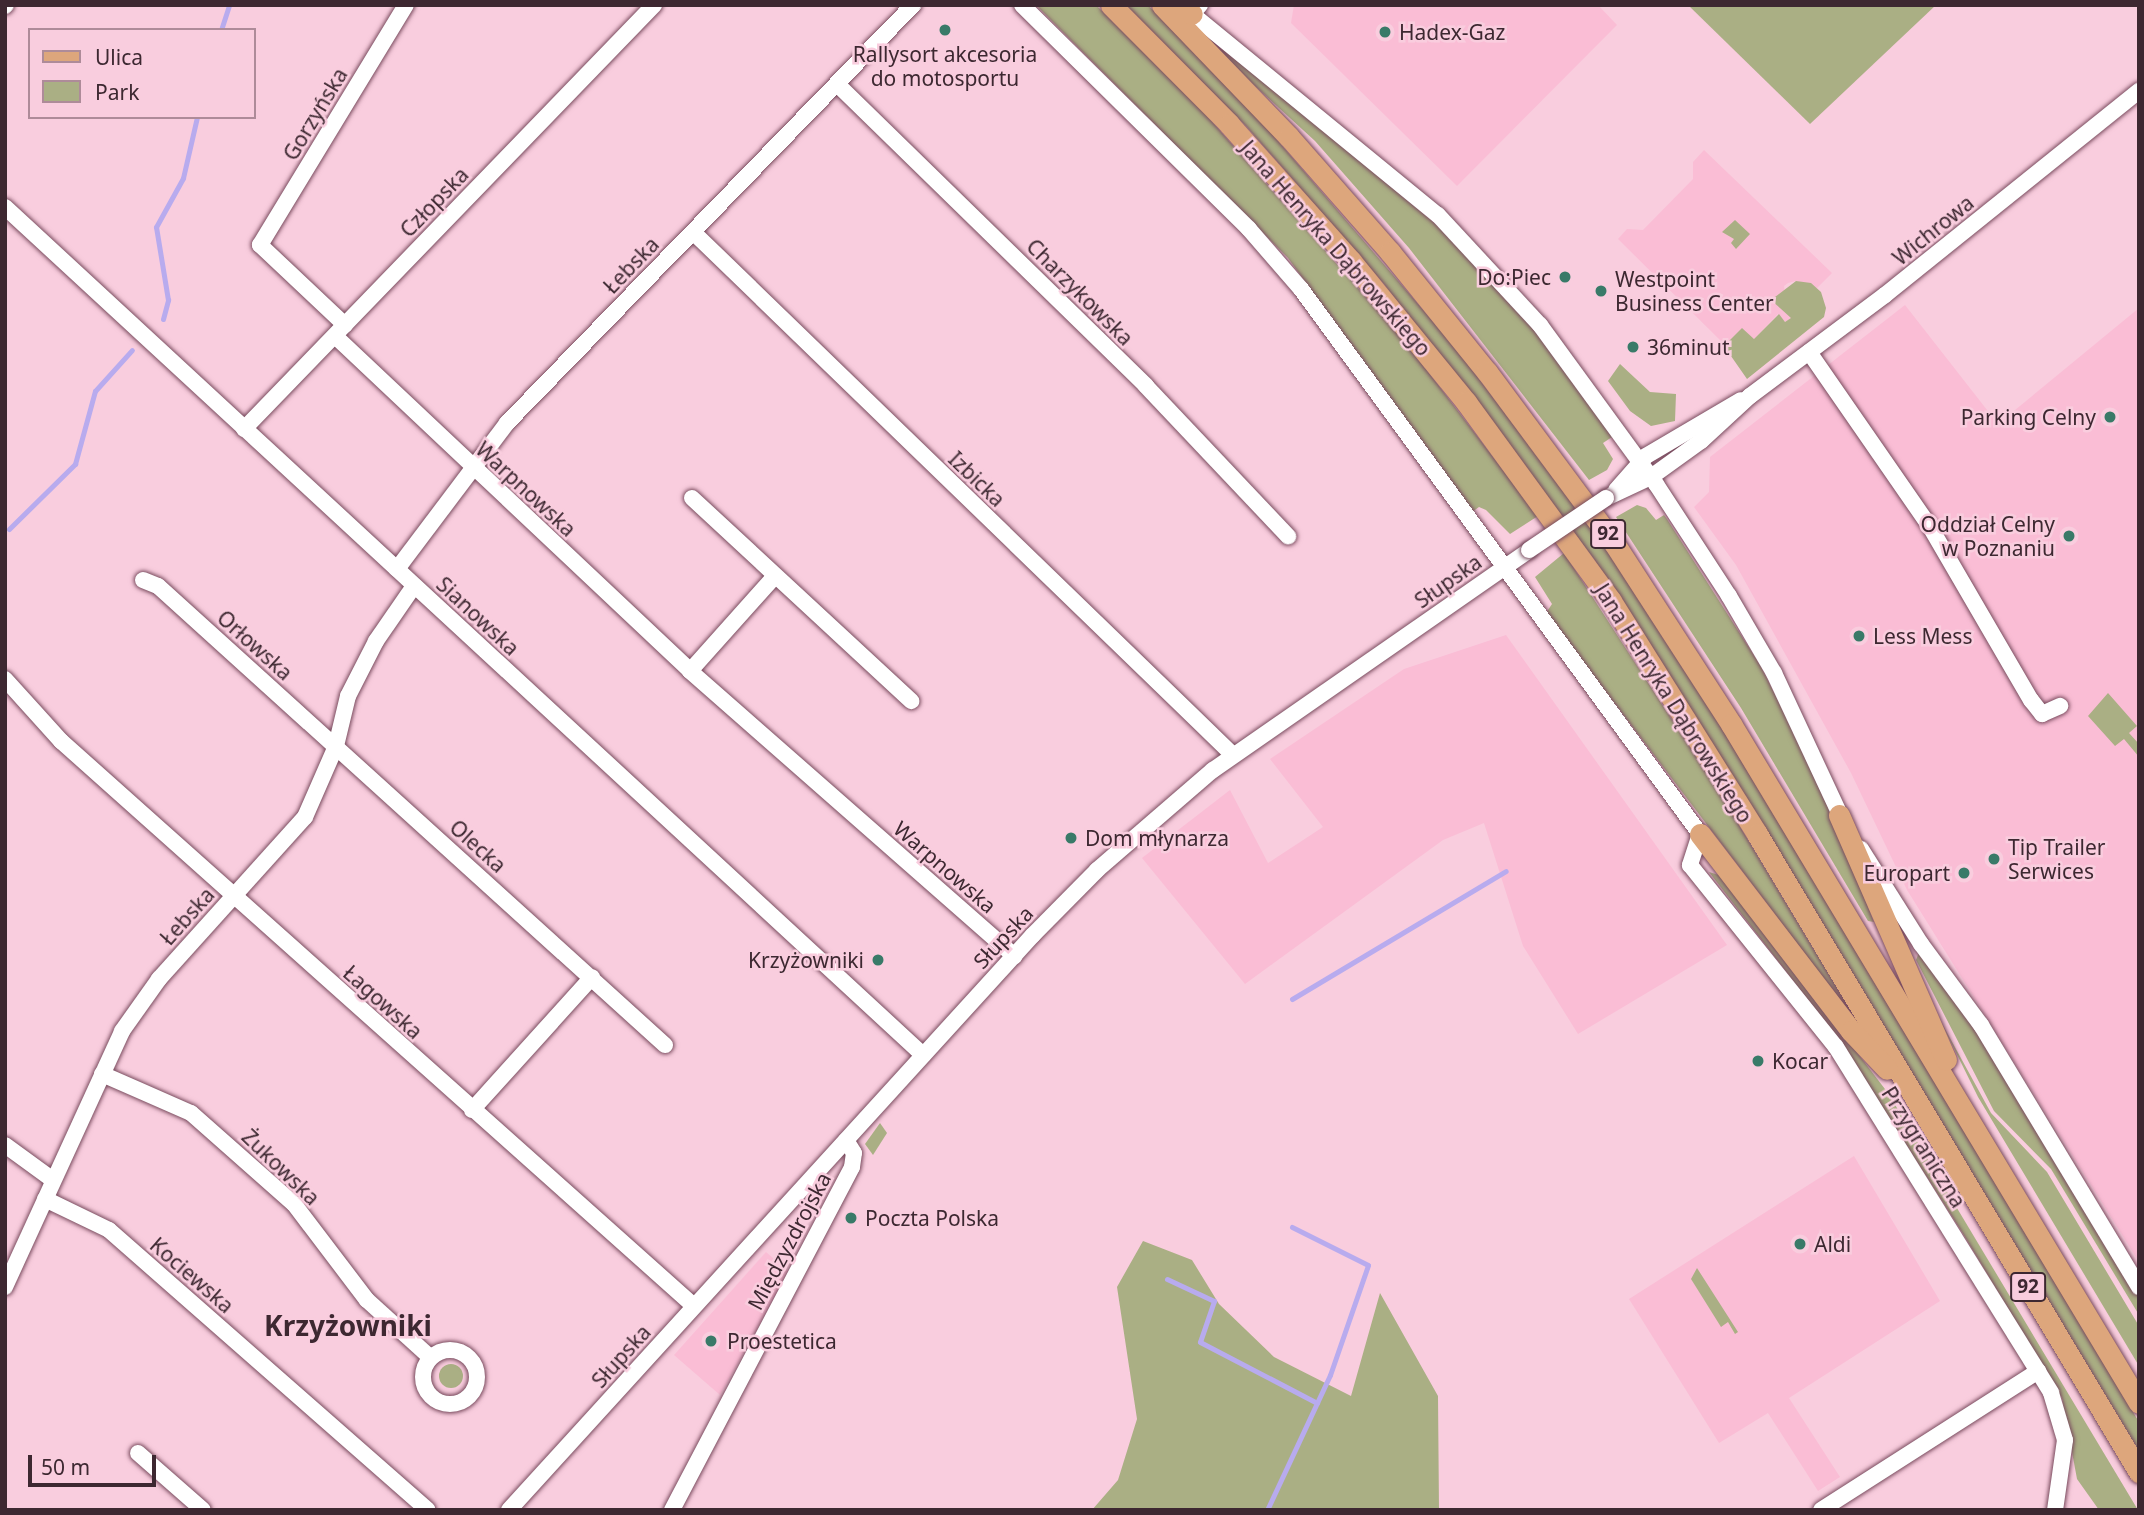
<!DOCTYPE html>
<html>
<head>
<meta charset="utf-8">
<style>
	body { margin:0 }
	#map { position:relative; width:2144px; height:1515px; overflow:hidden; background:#f9cdde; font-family:"Noto Sans",sans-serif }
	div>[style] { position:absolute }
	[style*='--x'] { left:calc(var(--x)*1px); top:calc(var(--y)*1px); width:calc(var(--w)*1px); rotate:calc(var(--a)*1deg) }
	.built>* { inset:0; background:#fabdd5 }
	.green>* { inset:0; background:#aaaf84 }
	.round { border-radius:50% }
	.stream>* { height:5px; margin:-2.5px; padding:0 2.5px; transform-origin:2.5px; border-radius:2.5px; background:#b8abee }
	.roads { filter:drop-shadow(0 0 2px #794b5e) drop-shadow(0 0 2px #794b5e) }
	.minor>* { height:16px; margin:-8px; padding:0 8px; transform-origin:8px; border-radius:8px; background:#fff }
	.minor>.ring { margin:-8px; padding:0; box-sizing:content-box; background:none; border:16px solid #fff; border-radius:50% }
	.major>* { height:21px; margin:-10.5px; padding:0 10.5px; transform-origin:10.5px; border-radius:10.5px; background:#dda67c }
	.bridges { filter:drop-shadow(0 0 2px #794b5e) drop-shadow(0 0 2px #794b5e) }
	.minor-bridge>* { height:16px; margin:-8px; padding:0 8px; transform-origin:8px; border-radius:8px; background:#fff }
	.dots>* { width:19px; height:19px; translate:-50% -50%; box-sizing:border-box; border:4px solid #f9cdde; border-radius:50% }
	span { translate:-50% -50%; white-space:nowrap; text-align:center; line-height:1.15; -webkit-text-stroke:5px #f9cdde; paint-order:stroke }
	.shield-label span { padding:2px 5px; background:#f9cdde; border:2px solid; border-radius:5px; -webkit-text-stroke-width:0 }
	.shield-label { font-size:19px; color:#3d2831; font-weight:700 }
	.poi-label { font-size:21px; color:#3d2831 }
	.left { translate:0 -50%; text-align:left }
	.right { translate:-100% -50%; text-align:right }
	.street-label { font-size:21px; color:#3d2831 }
	.district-label { font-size:28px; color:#3d2831; font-weight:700 }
	.frame { position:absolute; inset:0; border:7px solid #3d2831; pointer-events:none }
	.legend { position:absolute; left:28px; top:28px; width:228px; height:91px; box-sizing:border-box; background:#f9cdde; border:2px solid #ae8b99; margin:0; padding:9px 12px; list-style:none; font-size:21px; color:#3d2831 }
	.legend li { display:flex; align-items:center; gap:14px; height:35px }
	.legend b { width:35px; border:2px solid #ae8b99 }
	.scale { position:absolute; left:28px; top:1455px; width:128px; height:32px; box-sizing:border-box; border:4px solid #3d2831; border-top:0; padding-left:9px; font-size:21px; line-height:24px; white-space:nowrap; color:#3d2831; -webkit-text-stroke:5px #f9cdde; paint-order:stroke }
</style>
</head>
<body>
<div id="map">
	<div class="built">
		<i style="clip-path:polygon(1294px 5px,1598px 5px,1617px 25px,1457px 186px,1291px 23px)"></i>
		<i style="clip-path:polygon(1704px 150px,1832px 273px,1817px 288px,1796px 281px,1788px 283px,1784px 286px,1787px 310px,1792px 318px,1785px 322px,1778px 314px,1754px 339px,1742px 329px,1725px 345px,1618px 239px,1627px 229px,1643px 230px,1693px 179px,1693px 162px)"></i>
		<i style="clip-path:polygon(1905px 305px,1998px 424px,2139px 308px,2139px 1262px,1907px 890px,1851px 773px,1736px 565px,1694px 507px,1709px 492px,1710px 457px)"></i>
		<i style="clip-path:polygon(1506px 635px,1727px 945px,1578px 1034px,1523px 946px,1484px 823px,1443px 840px,1245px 984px,1142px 858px,1230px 790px,1268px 863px,1323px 827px,1270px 759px,1404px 669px)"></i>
		<i style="clip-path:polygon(1854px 1156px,1940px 1301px,1789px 1398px,1840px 1477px,1818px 1491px,1768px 1413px,1719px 1443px,1629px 1299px)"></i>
		<i style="clip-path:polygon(766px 1252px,789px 1272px,720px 1395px,674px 1355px)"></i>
	</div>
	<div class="green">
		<i style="clip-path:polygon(1036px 5px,1096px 5px,1200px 108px,1406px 343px,1538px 516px,1510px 534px,1486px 510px,1479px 507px,1472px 512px,1288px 258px)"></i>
		<i style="clip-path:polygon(1126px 5px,1148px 5px,1266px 127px,1454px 346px,1607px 548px,1691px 677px,2139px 1422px,2139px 1451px,1758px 817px,1594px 559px,1384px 284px,1247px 127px)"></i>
		<i style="clip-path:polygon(1688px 5px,1936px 5px,1810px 124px)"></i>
		<i style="clip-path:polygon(1224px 48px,1468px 251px,1531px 322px,1612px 437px,1603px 443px,1613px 459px,1607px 470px,1589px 480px,1409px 248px,1315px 141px,1253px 84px,1221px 51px)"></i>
		<i style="clip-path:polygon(1735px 220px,1750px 234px,1736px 249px,1731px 243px,1734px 239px,1722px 232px)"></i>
		<i style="clip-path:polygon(1796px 281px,1811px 283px,1821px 292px,1826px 308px,1824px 317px,1747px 379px,1724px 346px,1742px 328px,1754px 339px,1779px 314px,1785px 322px,1791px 318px,1771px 300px)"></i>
		<i style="clip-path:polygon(1620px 364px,1650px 392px,1676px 394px,1675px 421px,1651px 426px,1630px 411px,1608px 381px)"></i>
		<i style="clip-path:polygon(1637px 505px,1646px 508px,1656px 520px,1664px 515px,1667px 519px,1760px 665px,1818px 779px,1874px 922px,1868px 921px,1741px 708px,1616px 517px)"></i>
		<i style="clip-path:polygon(1564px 553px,1722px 797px,1860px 1026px,1546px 613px,1552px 604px,1535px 577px)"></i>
		<i style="clip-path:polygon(2108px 693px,2137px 726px,2129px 733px,2139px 744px,2139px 757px,2124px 739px,2115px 746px,2088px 716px)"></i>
		<i style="clip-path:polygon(1709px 872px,1722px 876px,1888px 1093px,2138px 1510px,2099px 1510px,2077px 1479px,2062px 1398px,1962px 1232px,1840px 1041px)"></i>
		<i style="clip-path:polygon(1920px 950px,1974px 1024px,2139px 1298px,2139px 1315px,2051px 1169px,1994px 1111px,1916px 960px)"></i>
		<i style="clip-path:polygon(1939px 1018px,1991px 1113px,2047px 1172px,2139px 1326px,2139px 1366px,1978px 1097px)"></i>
		<i style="clip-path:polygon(880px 1123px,887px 1133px,873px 1155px,865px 1144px)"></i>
		<i style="clip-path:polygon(1143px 1241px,1192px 1260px,1219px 1304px,1274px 1357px,1351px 1396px,1380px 1293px,1438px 1396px,1439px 1510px,1092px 1510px,1118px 1480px,1137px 1419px,1117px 1287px)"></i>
		<i style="clip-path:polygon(1697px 1268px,1738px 1332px,1735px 1334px,1728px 1322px,1721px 1327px,1691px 1279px)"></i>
		<i class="round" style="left:439px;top:1364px;width:24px;height:24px"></i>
	</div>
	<div class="stream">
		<i style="--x:221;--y:30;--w:26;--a:-72"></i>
		<i style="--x:163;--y:319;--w:20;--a:-75"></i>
		<i style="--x:168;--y:300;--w:74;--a:-99.3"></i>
		<i style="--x:156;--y:227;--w:56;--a:-61.1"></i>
		<i style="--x:183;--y:178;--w:63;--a:-77.1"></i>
		<i style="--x:9;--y:529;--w:93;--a:-44.6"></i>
		<i style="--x:75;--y:464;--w:76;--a:-74.7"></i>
		<i style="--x:95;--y:391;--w:55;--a:-47.9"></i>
		<i style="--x:1292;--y:999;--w:249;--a:-30.9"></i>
		<i style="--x:1167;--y:1279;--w:52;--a:25.1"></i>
		<i style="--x:1214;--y:1301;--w:43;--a:108.9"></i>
		<i style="--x:1200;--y:1342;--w:132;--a:27.5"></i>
		<i style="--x:1267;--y:1510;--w:149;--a:-65"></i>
		<i style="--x:1330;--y:1375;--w:116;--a:-70.9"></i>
		<i style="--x:1368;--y:1265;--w:85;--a:-153.4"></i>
	</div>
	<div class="roads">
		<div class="minor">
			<i style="--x:1022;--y:5;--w:319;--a:44.6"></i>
			<i style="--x:1249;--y:229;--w:79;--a:49.1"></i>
			<i style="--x:1301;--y:289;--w:675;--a:53.79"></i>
			<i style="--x:1700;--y:834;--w:33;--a:108"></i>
			<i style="--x:1690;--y:865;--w:233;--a:51.3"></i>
			<i style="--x:1836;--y:1047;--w:407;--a:58.1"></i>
			<i style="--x:2051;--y:1393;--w:49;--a:73.4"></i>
			<i style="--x:2065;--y:1440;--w:71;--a:98.1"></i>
			<i style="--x:1200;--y:5;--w:12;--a:132"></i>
			<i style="--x:1192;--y:14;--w:318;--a:39.3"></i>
			<i style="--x:1438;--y:215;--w:150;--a:47.2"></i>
			<i style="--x:1540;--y:325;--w:197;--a:53.9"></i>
			<i style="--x:1656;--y:484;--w:134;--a:56.9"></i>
			<i style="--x:1729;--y:596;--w:89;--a:59.7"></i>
			<i style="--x:1774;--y:673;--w:168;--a:65"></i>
			<i style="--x:5;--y:6;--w:1;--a:-45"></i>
			<i style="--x:837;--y:84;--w:432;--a:44.3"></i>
			<i style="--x:1146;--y:386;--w:207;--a:46.6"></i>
			<i style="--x:5;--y:207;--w:1250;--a:42.73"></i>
			<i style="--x:693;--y:232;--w:752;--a:44.08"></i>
			<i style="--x:345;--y:325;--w:117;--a:-136.7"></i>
			<i style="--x:260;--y:245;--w:281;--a:-58.7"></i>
			<i style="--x:335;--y:336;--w:488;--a:43.3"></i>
			<i style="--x:690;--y:671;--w:432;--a:41.3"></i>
			<i style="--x:1809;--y:352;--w:211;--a:55.3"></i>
			<i style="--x:1929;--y:525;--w:203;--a:59.8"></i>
			<i style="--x:2031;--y:700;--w:18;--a:52"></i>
			<i style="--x:2042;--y:714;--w:20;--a:-24"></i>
			<i style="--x:244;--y:429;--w:590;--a:-45.96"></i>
			<i style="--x:1616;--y:490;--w:45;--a:-48.6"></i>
			<i style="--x:1646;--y:456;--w:110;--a:-30.5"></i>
			<i style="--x:692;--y:498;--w:299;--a:42.8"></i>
			<i style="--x:1606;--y:498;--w:50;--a:-25"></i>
			<i style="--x:1651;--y:477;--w:62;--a:-35.8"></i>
			<i style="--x:1701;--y:441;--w:67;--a:-42.6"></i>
			<i style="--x:1750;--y:396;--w:169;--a:-36.8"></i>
			<i style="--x:1885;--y:295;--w:326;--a:-38.8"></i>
			<i style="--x:397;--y:569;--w:183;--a:-53"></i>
			<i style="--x:507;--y:423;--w:583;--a:-45.83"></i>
			<i style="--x:143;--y:580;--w:16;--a:22"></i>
			<i style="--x:158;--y:586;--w:684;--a:42.16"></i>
			<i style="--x:690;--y:671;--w:127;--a:-48.2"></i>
			<i style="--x:5;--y:679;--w:84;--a:47.9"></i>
			<i style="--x:61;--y:741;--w:848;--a:41.75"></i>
			<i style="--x:1861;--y:849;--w:112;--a:57.7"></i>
			<i style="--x:1921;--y:944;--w:101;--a:53.5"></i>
			<i style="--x:1981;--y:1025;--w:306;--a:58.9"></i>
			<i style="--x:102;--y:1074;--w:97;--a:23.7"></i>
			<i style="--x:191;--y:1113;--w:137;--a:41.5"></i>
			<i style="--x:294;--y:1204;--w:121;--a:52.8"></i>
			<i style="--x:367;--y:1300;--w:86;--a:42.2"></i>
			<i style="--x:472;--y:1110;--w:179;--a:-47.9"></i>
			<i style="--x:5;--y:1145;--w:59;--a:36.1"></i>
			<i style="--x:45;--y:1199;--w:71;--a:25.8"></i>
			<i style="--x:109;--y:1230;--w:424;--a:41.3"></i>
			<i style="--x:5;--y:1287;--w:281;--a:-65.4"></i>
			<i style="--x:122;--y:1031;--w:64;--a:-54.6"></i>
			<i style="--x:159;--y:979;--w:218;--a:-48"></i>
			<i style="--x:305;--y:817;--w:77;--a:-66.4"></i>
			<i style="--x:336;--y:746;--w:51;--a:-76.5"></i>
			<i style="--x:348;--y:696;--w:62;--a:-63"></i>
			<i style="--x:376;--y:641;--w:67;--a:-55.4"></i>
			<i class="ring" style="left:423px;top:1350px;width:38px;height:38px"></i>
			<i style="--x:138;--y:1453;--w:86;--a:41.2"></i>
			<i style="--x:509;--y:1510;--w:778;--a:-47.66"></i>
			<i style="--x:1033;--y:935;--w:91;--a:-45.4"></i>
			<i style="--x:1097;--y:870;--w:153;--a:-40.8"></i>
			<i style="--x:1213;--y:770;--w:385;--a:-34.8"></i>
			<i style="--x:672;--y:1510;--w:387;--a:-62.3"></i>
			<i style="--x:852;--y:1167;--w:14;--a:-82"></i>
			<i style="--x:854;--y:1153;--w:15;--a:-122"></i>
			<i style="--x:1821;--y:1510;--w:258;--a:-32.6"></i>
		</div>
		<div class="major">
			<i style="--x:1111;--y:5;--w:168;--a:45.2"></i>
			<i style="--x:1229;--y:124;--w:183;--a:48.3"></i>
			<i style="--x:1351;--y:261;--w:182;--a:50.8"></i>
			<i style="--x:1466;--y:402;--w:246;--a:53.9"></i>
			<i style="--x:1611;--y:601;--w:275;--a:57.9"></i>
			<i style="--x:1757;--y:834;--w:744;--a:59.09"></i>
			<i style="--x:1162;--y:5;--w:183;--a:46.1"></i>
			<i style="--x:1289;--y:137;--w:153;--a:48.7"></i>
			<i style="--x:1390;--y:252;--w:154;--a:51.1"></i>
			<i style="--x:1487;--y:372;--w:213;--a:53.4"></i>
			<i style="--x:1614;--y:543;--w:216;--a:57.1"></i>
			<i style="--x:1731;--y:724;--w:792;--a:59"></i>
			<i style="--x:1182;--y:5;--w:13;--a:42"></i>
			<i style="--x:1839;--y:815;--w:267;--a:66.4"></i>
			<i style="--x:1700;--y:834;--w:248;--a:52.5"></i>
			<i style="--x:1851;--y:1031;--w:52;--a:46.5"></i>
		</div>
	</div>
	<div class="bridges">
		<div class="minor-bridge">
			<i style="--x:1529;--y:550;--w:93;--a:-34"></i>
		</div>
	</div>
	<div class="dots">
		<i style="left:945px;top:30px;background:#397a68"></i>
		<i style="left:1385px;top:32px;background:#397a68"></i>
		<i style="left:1565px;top:277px;background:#397a68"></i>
		<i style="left:1601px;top:291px;background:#397a68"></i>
		<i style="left:1633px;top:347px;background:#397a68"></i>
		<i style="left:2110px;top:417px;background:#397a68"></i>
		<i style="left:2069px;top:536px;background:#397a68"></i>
		<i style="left:1859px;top:636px;background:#397a68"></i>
		<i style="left:1071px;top:838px;background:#397a68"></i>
		<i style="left:1994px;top:859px;background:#397a68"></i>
		<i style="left:1964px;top:873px;background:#397a68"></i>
		<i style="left:878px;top:960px;background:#397a68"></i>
		<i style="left:1758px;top:1061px;background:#397a68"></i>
		<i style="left:851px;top:1218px;background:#397a68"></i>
		<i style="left:1800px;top:1244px;background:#397a68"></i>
		<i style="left:711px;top:1341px;background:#397a68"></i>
	</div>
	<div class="shield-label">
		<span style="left:1608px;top:534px">92</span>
		<span style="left:2028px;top:1287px">92</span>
	</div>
	<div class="poi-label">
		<span class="left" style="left:1399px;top:32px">Hadex-Gaz</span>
		<span style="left:945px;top:66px">Rallysort akcesoria<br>do motosportu</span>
		<span class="right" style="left:1551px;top:277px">Do:Piec</span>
		<span class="left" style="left:1615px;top:291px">Westpoint<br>Business Center</span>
		<span class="left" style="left:1647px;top:347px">36minut</span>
		<span class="right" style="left:2096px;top:417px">Parking Celny</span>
		<span class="right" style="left:2055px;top:536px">Oddział Celny<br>w Poznaniu</span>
		<span class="left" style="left:1873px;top:636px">Less Mess</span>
		<span class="left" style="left:1085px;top:838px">Dom młynarza</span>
		<span class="left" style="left:2008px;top:859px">Tip Trailer<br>Serwices</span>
		<span class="right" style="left:1950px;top:873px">Europart</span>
		<span class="right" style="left:864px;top:960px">Krzyżowniki</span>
		<span class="left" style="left:1772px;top:1061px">Kocar</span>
		<span class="left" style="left:865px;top:1218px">Poczta Polska</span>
		<span class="left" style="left:1814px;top:1244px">Aldi</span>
		<span class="left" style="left:727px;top:1341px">Proestetica</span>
	</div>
	<div class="street-label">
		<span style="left:315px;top:114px;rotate:-59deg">Gorzyńska</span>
		<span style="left:434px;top:202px;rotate:-46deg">Człopska</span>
		<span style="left:1933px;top:230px;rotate:-39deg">Wichrowa</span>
		<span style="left:1336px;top:248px;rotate:49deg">Jana Henryka Dąbrowskiego</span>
		<span style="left:631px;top:265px;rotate:-46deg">Łebska</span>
		<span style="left:1080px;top:292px;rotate:45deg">Charzykowska</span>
		<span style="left:977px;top:479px;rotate:44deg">Izbicka</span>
		<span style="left:526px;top:489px;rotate:43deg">Warpnowska</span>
		<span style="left:1448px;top:581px;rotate:-35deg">Słupska</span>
		<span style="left:478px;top:616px;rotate:43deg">Sianowska</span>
		<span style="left:255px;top:645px;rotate:42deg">Orłowska</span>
		<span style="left:1674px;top:703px;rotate:58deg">Jana Henryka Dąbrowskiego</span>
		<span style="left:478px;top:846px;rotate:42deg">Olecka</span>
		<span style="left:945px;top:867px;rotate:41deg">Warpnowska</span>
		<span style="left:187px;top:916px;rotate:-48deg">Łebska</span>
		<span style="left:1003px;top:937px;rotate:-47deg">Słupska</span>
		<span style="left:383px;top:1002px;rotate:42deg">Łagowska</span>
		<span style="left:1924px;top:1147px;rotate:58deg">Przygraniczna</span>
		<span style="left:281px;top:1167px;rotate:44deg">Żukowska</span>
		<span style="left:789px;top:1241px;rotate:-62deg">Międzyzdrojska</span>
		<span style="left:192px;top:1275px;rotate:41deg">Kociewska</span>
		<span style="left:621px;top:1356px;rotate:-48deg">Słupska</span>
	</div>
	<div class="district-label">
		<span style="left:348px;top:1325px">Krzyżowniki</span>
	</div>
	<div class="frame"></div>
	<ul class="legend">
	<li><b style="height:9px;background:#dda67c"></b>Ulica</li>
	<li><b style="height:19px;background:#aaaf84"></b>Park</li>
	</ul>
	<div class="scale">50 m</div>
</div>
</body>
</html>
